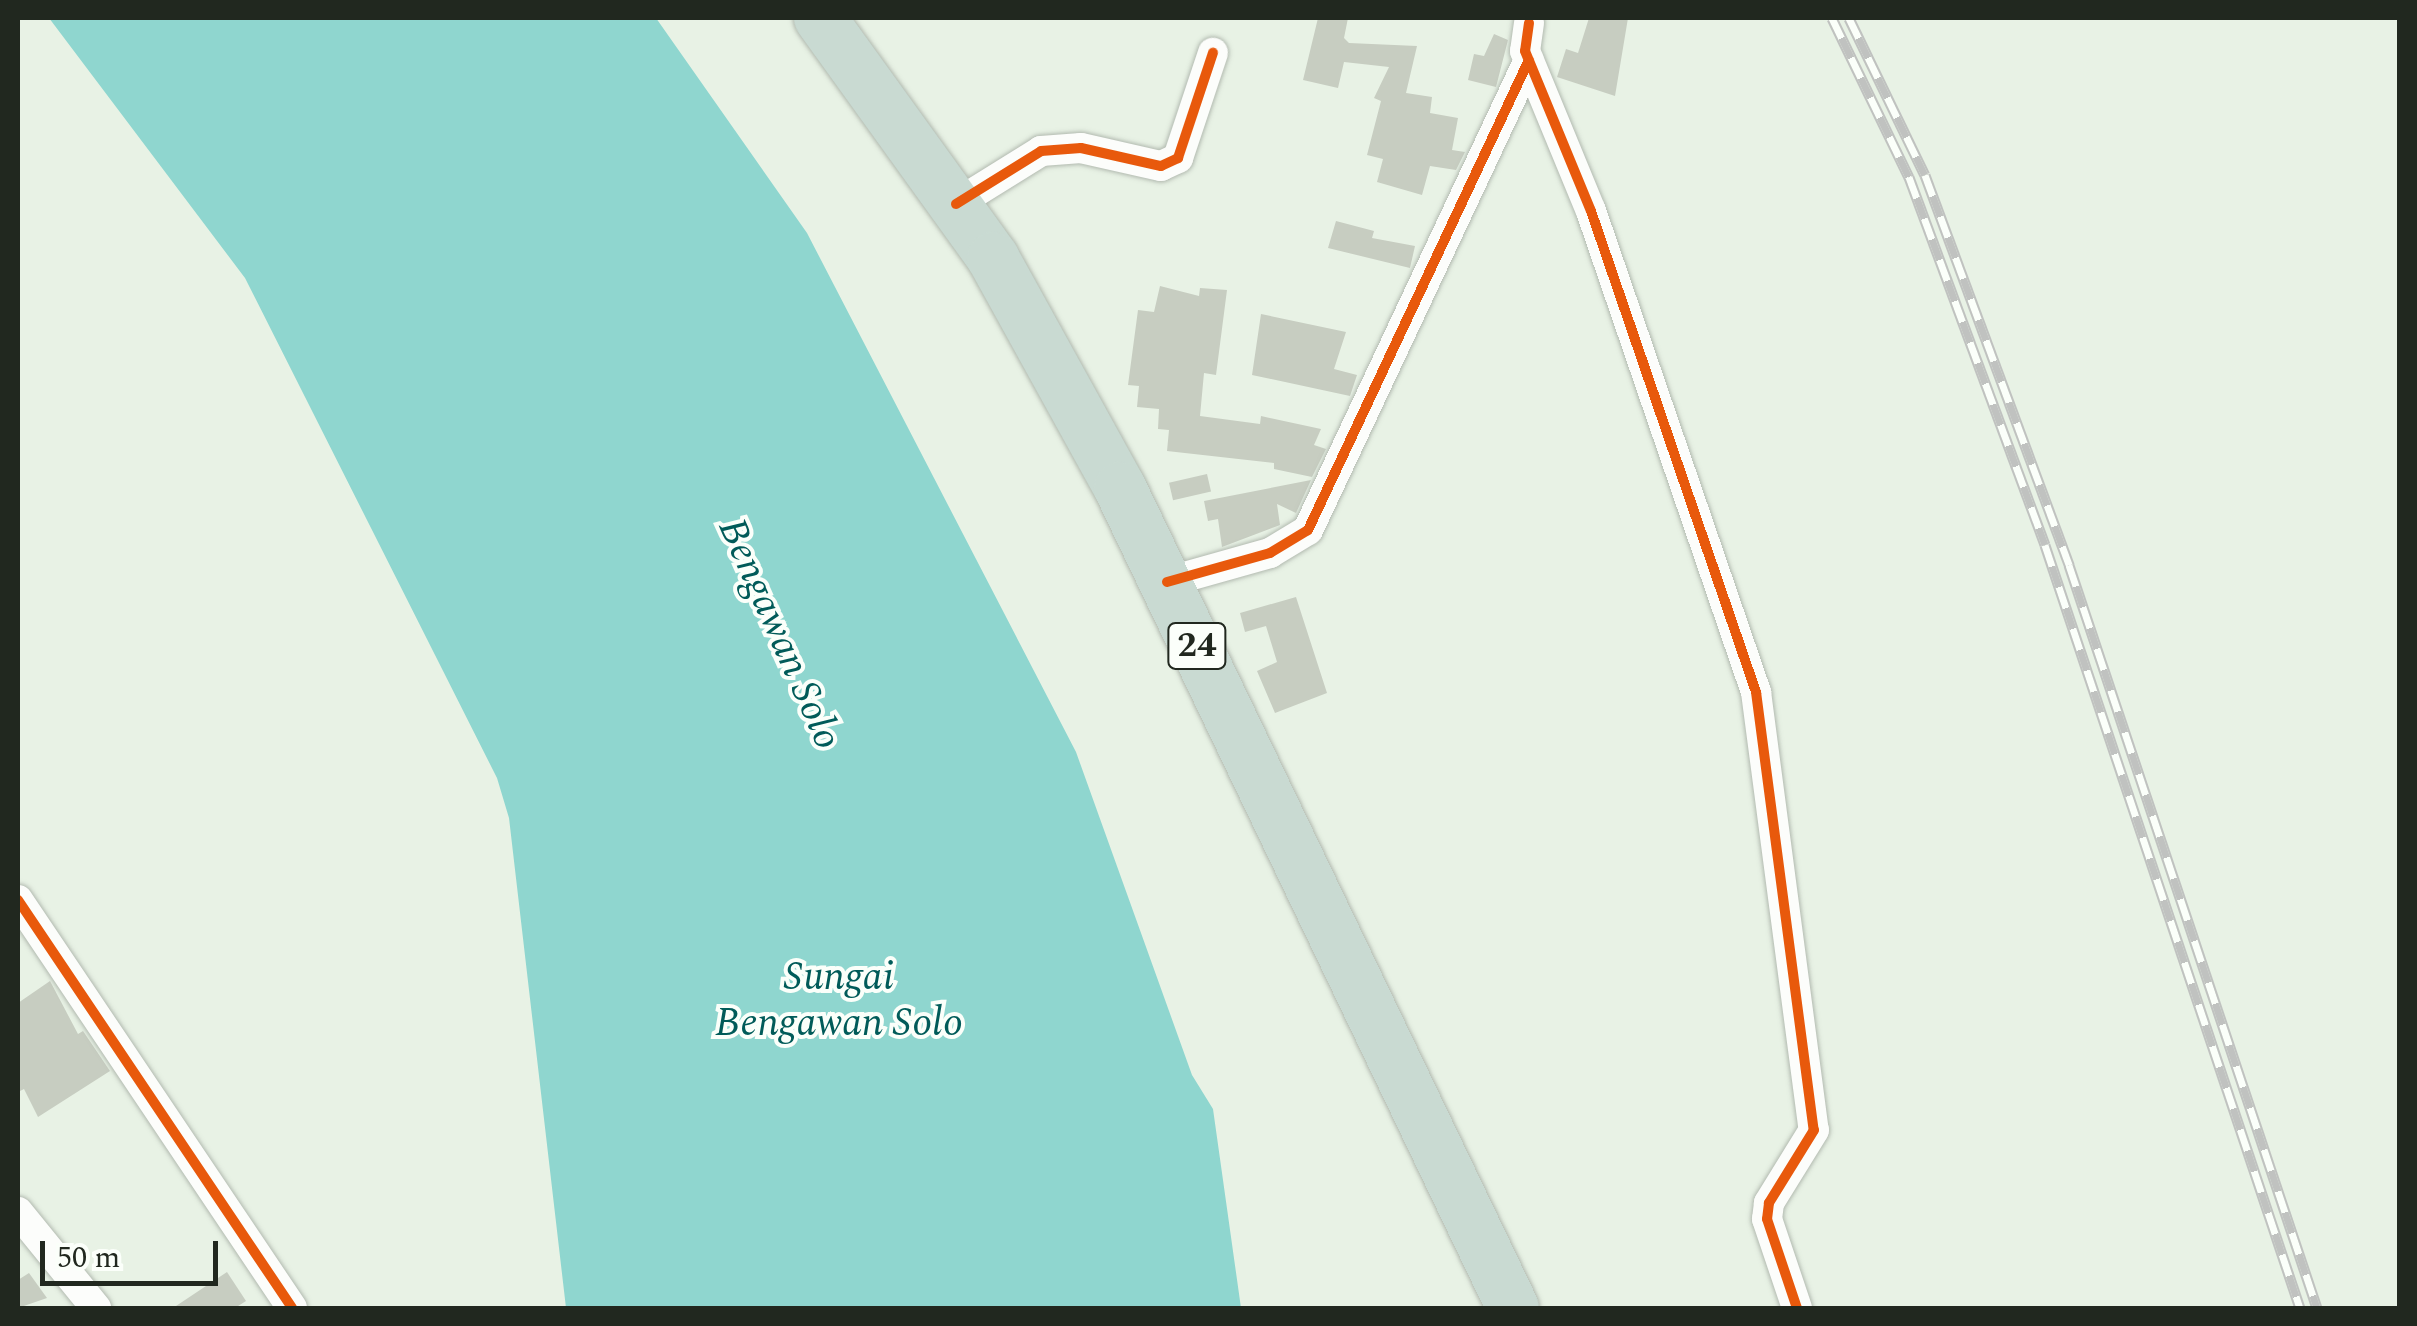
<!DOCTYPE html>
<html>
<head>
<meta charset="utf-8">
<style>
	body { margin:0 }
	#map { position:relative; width:2417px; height:1326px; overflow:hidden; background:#e8f2e5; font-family:Spectral,serif }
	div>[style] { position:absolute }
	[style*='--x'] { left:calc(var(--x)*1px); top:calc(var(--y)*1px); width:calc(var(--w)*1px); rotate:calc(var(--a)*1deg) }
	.water>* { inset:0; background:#8fd6cf }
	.building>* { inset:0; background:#c7cdc1; transform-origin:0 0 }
	.roads { filter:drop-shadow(0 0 2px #b2bab0) drop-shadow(0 0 2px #b2bab0) }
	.street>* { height:30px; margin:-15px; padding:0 15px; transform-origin:15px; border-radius:15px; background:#fcfdfb }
	.highway>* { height:52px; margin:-26px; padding:0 26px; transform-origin:26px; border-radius:26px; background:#c9dad2 }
	.rail>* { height:11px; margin-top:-5.5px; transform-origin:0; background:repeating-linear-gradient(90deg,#fbfffa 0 22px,#c0c2c0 0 44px); box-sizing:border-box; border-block:2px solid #c0c2c0 }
	.cycleway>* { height:10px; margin:-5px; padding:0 5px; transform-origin:5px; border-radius:5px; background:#e8590c }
	span { translate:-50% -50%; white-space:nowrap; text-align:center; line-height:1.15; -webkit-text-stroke:8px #fbfffa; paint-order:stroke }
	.shield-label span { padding:2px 8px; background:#fbfffa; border:2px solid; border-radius:8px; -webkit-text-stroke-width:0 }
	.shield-label { font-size:35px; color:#21281f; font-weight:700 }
	.water-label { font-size:40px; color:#015b59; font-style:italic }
	.frame { position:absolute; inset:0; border:20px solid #21281f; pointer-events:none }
	.scale { position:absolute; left:40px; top:1241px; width:178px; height:45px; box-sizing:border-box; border:5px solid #21281f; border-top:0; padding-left:12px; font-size:30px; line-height:35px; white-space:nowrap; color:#21281f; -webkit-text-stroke:8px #fbfffa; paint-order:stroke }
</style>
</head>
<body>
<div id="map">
	<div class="water">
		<i style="clip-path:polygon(49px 18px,656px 18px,807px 233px,1076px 752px,1192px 1075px,1213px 1109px,1241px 1308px,566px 1308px,509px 818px,497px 778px,245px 278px)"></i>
	</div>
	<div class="building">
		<i style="clip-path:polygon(1318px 18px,1348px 18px,1344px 38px,1349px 43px,1417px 46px,1406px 93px,1432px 97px,1430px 113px,1458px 118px,1452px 150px,1465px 152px,1456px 170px,1430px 166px,1422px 195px,1377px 182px,1383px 159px,1367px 155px,1381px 101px,1374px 98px,1389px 67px,1344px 62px,1338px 88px,1303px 80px)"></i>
		<i style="clip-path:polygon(1589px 18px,1628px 18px,1615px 96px,1557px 77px,1566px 49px,1578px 53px)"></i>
		<i style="clip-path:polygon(1494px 34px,1508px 40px,1496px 87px,1468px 80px,1474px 54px,1484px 56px)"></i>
		<i style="clip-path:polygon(1336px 221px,1374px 231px,1372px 238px,1415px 246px,1410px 268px,1328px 248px)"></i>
		<i style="clip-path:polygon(1160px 286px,1199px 296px,1200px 288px,1227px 290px,1216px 375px,1204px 373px,1200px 416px,1260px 424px,1261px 416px,1321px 429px,1314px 445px,1326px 449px,1312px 477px,1274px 469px,1274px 463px,1167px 451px,1169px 430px,1158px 429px,1159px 409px,1137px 407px,1139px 386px,1128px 385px,1138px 310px,1154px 312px)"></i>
		<i style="clip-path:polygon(1261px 314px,1346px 332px,1334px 369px,1357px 375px,1350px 396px,1252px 375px)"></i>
		<i style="left:1207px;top:474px;width:18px;height:39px;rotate:77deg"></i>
		<i style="clip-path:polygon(1311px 480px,1296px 513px,1277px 504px,1280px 525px,1222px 547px,1218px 519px,1208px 521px,1204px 501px)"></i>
		<i style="clip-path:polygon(1296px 597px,1327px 693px,1275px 713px,1257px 671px,1277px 662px,1266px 626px,1245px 632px,1240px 613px)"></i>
		<i style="clip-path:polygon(50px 981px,78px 1034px,83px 1031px,110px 1071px,38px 1117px,24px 1089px,18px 1092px,18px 1003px)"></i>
		<i style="clip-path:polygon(227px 1272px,246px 1301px,235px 1308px,173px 1308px)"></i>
		<i style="clip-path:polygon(29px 1273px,47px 1298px,18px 1308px,18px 1280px)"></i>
	</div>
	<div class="roads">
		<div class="street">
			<i style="--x:1529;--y:23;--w:28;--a:98"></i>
			<i style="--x:1525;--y:51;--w:173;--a:67.6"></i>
			<i style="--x:1591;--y:211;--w:509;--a:71.07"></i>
			<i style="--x:1756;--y:692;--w:442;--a:82.5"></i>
			<i style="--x:1814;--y:1130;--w:86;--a:121.7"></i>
			<i style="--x:1769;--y:1203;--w:16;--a:97"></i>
			<i style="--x:1767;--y:1219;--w:94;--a:71.4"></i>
			<i style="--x:956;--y:204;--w:100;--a:-31.9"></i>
			<i style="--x:1041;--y:151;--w:40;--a:-4.3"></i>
			<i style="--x:1081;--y:148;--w:82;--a:12.7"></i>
			<i style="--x:1161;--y:166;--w:19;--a:-25"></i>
			<i style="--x:1178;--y:158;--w:111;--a:-71.6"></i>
			<i style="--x:1167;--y:582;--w:107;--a:-15.7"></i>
			<i style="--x:1270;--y:553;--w:44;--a:-31.2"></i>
			<i style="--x:1308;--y:530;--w:519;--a:-64.82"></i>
			<i style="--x:18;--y:900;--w:491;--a:56.1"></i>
			<i style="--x:18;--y:1212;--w:124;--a:50.9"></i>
		</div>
		<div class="highway">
			<i style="--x:820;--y:18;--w:296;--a:54.2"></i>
			<i style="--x:993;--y:258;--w:263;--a:61.1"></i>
			<i style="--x:1120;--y:488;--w:909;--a:64.39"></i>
		</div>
	</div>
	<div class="rail">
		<i style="--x:1832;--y:18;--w:177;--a:64.2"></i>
		<i style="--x:1909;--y:177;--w:392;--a:69.7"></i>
		<i style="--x:2045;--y:545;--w:804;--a:71.52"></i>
		<i style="--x:1849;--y:18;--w:174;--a:64.2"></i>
		<i style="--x:1925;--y:175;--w:416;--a:69.7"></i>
		<i style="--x:2069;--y:565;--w:783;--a:71.54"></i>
	</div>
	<div class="cycleway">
		<i style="--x:1529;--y:23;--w:28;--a:98"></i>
		<i style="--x:1525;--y:51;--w:173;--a:67.6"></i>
		<i style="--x:1591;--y:211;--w:509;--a:71.07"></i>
		<i style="--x:1756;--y:692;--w:442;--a:82.5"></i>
		<i style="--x:1814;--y:1130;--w:86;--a:121.7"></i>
		<i style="--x:1769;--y:1203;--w:16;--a:97"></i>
		<i style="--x:1767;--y:1219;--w:94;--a:71.4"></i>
		<i style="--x:956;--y:204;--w:100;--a:-31.9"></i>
		<i style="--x:1041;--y:151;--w:40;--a:-4.3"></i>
		<i style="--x:1081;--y:148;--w:82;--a:12.7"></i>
		<i style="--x:1161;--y:166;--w:19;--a:-25"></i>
		<i style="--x:1178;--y:158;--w:111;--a:-71.6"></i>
		<i style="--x:1167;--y:582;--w:107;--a:-15.7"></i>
		<i style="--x:1270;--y:553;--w:44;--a:-31.2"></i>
		<i style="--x:1308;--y:530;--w:519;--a:-64.82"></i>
		<i style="--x:18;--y:900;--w:491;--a:56.1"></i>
	</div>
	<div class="shield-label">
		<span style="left:1197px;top:646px">24</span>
	</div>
	<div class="water-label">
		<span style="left:779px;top:634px;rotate:66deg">Bengawan Solo</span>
		<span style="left:839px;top:1001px">Sungai<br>Bengawan Solo</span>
	</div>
	<div class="frame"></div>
	<div class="scale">50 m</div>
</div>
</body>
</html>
